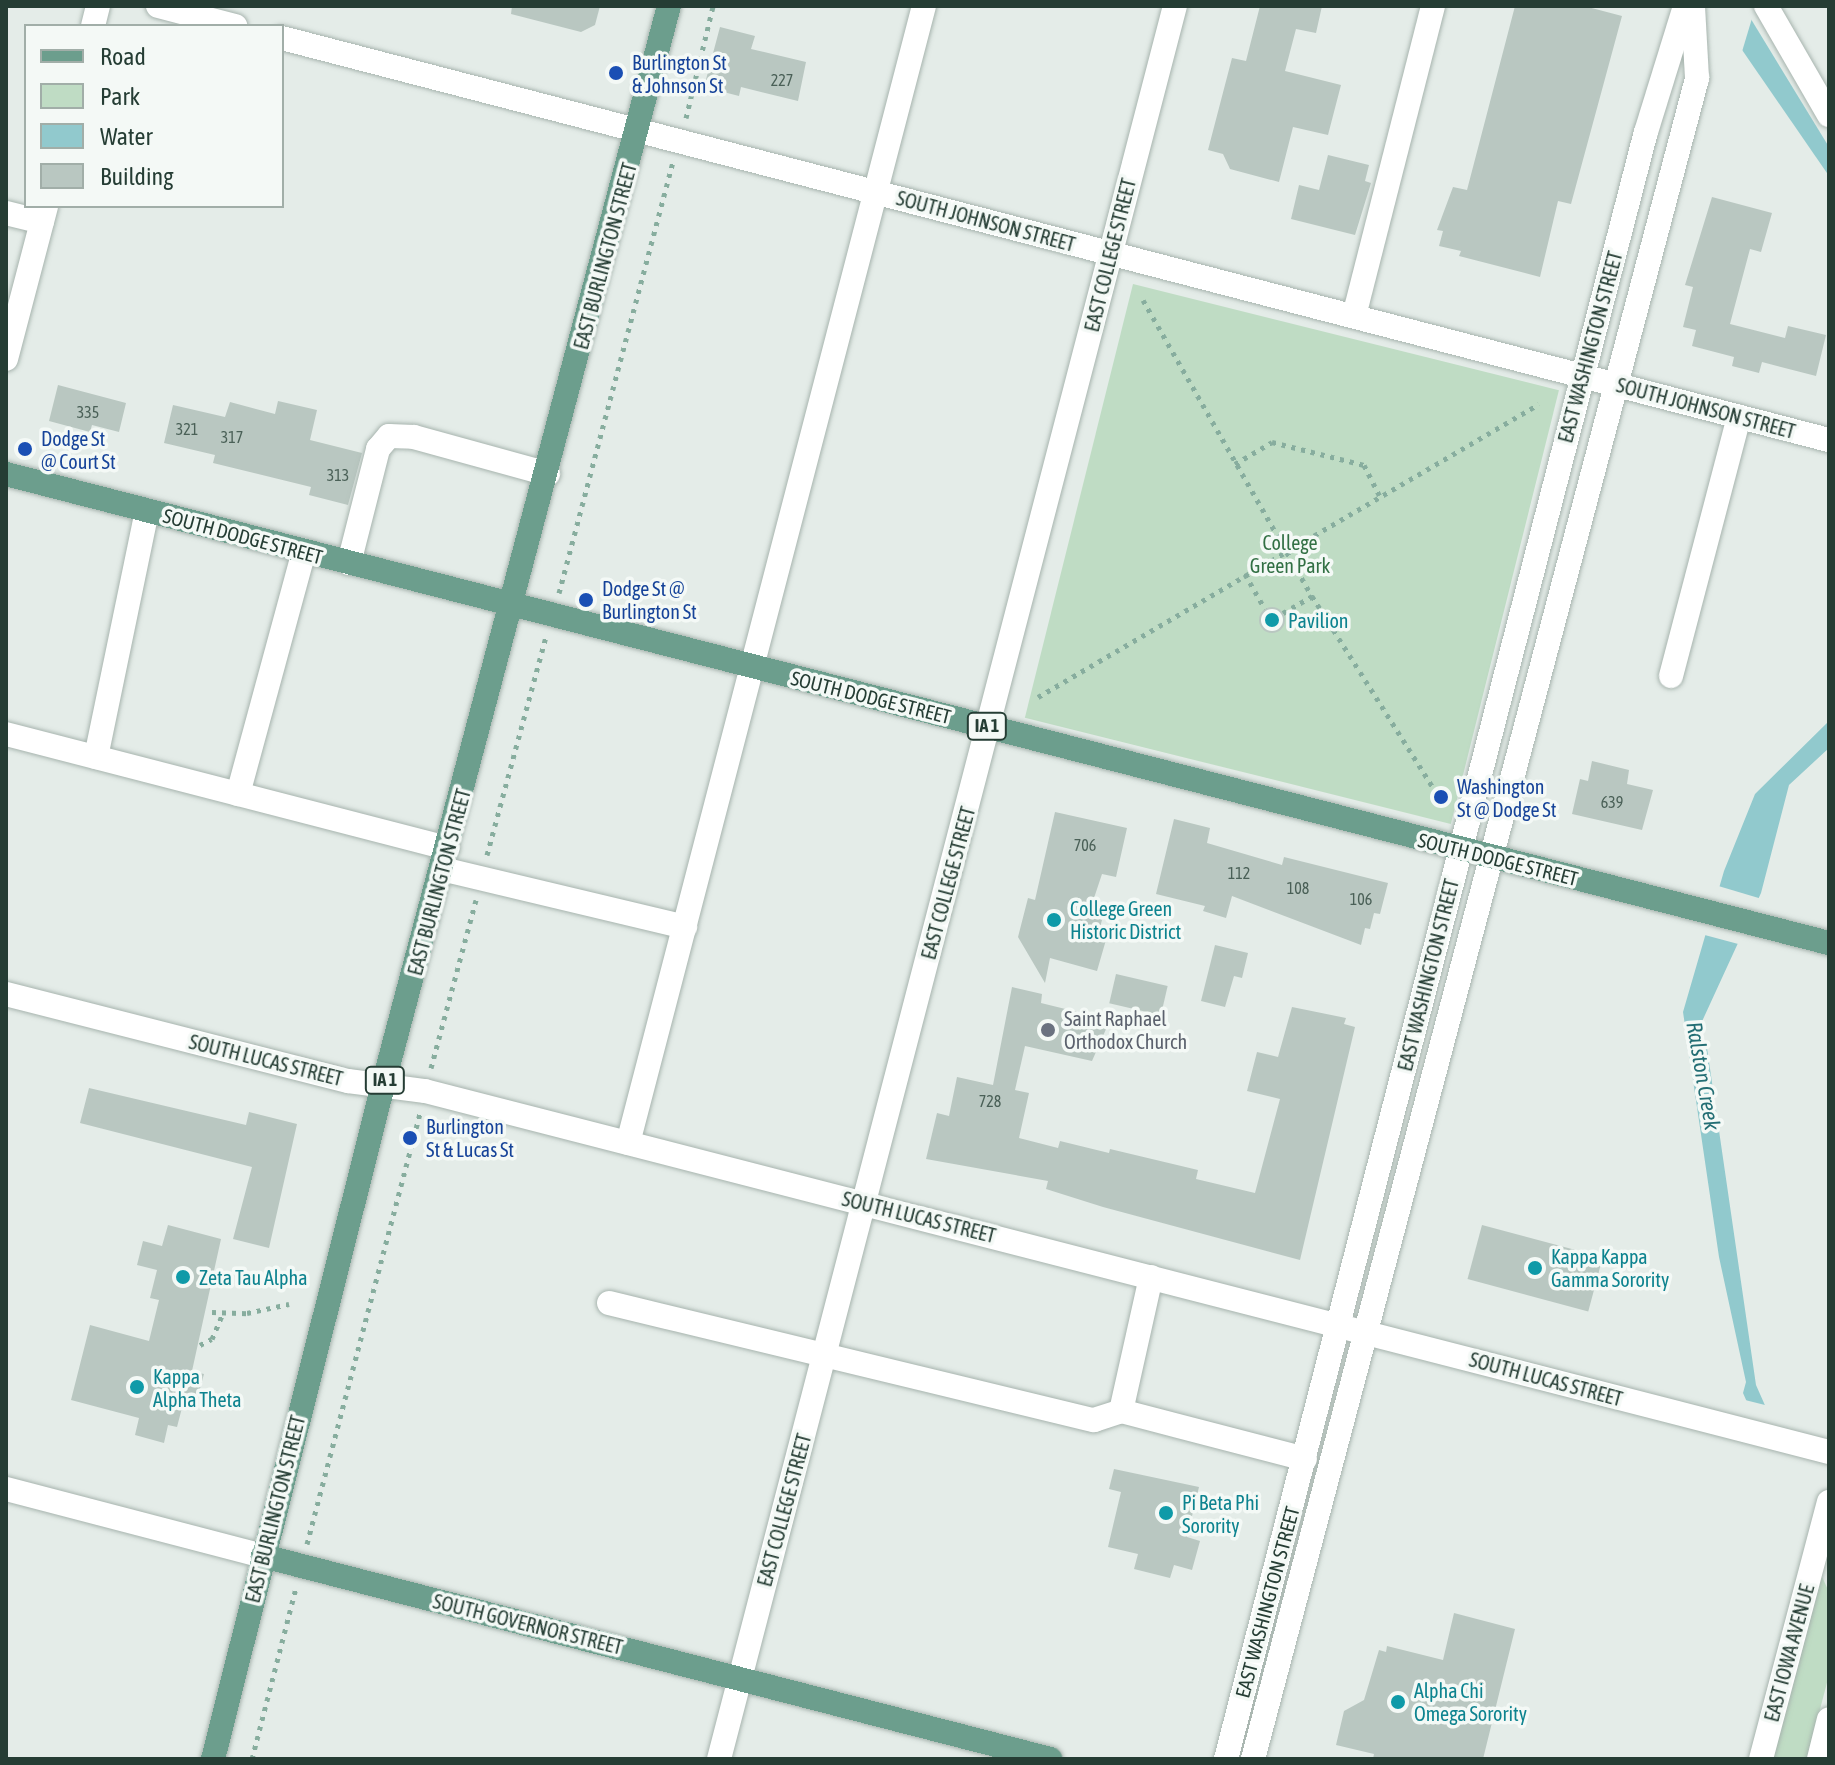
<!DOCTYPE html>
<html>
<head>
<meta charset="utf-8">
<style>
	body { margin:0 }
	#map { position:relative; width:1835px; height:1765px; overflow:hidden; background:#e4ece8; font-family:"Asap Condensed",sans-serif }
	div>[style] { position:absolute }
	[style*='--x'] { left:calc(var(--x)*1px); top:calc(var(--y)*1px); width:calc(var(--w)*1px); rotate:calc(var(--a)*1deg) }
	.green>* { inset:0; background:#bfdcc4; transform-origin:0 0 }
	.water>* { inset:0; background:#91c9cd }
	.pier>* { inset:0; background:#e4ece8 }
	.building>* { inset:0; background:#b9c7c1; transform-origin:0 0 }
	.round { border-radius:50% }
	.path>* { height:5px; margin-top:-2.5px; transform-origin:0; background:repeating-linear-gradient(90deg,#87ad9e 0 4px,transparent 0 10px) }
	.roads { filter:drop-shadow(0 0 2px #a7b4ae) drop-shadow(0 0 2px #a7b4ae) }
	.minor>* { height:24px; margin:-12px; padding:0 12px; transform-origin:12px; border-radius:12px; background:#fff }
	.major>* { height:24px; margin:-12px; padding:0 12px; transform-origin:12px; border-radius:12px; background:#6c9e8d }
	.dots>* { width:22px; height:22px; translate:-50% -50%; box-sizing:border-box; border:4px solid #f4f9f6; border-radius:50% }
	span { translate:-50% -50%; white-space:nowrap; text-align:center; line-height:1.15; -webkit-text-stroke:7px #f4f9f6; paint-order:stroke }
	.number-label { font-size:16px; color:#4a6057 }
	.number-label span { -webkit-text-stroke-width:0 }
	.shield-label span { padding:2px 6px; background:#f4f9f6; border:2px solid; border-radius:6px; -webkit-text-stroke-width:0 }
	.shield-label { font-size:18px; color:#253d34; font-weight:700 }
	.transit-label { font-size:20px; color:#164399 }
	.left { translate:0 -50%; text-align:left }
	.street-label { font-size:20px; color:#253d34 }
	.park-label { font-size:20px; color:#327044 }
	.culture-label { font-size:20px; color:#0d838f }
	.worship-label { font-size:20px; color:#5b616d }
	.water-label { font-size:22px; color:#236e74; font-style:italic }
	.frame { position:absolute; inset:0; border:8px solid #253d34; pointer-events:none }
	.legend { position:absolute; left:24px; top:24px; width:260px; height:184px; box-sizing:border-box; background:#f4f9f6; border:2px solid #a1aea8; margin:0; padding:10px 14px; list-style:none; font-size:24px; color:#253d34 }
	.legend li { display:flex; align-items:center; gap:16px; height:40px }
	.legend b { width:40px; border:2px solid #a1aea8 }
</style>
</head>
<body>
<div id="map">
	<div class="green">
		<i style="left:1133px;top:284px;width:439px;height:447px;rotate:14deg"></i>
		<i style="clip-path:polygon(1829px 1550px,1829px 1675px,1807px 1759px,1773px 1759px)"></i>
	</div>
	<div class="water">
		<i style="clip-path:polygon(1743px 6px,1829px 147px,1829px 176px,1738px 44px)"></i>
		<i style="clip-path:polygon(1829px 721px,1829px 748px,1789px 785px,1761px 893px,1699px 1028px,1707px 1048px,1756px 1385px,1829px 1550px,1829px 1588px,1743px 1393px,1746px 1382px,1719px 1257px,1683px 1012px,1724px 871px,1755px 794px)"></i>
	</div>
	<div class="pier">
		<i style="clip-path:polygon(1711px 6px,1748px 6px,1753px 15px,1741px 55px)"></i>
		<i style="clip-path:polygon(1715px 885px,1762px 899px,1742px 945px,1701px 934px)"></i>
		<i style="clip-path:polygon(1741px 1399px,1769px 1406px,1829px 1541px,1829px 1592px)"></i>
	</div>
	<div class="building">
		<i style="clip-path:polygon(512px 6px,600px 6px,595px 25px,581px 32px,511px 14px)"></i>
		<i style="clip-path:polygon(1260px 6px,1322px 6px,1316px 33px,1296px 29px,1285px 71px,1341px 85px,1328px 135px,1293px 127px,1279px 182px,1230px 169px,1223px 154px,1208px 150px,1232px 58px,1246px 61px)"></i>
		<i style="clip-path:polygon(1515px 6px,1584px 6px,1622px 16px,1571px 204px,1558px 201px,1540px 277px,1459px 256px,1461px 251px,1439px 246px,1443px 231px,1437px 230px,1453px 187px,1467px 190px)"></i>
		<i style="clip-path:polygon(720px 27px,755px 36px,751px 49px,806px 62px,798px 101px,741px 87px,739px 96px,704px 87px)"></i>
		<i style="clip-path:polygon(1328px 155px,1369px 165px,1365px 181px,1371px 183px,1355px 235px,1291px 219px,1299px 185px,1319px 190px)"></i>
		<i style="clip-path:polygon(1712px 197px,1772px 213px,1761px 252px,1750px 249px,1730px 324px,1785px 338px,1788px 326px,1826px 335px,1816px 376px,1762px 362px,1759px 373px,1732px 366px,1734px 357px,1692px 346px,1696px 330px,1683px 327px,1693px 287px,1685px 285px)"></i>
		<i style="clip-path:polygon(58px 385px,126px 403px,119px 432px,92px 425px,90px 432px,49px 421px)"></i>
		<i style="clip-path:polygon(278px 401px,317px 410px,310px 440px,362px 453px,348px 505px,309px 495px,311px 487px,213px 463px,215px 455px,164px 443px,173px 405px,225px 417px,230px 402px,275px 414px)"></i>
		<i class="round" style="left:1259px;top:607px;width:26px;height:26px"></i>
		<i style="clip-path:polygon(1592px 761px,1629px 770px,1627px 784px,1653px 790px,1642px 830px,1572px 814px,1580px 779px,1588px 781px)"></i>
		<i style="clip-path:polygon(1055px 812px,1127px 828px,1116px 877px,1102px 874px,1088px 916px,1102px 920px,1099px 931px,1108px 933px,1097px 971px,1050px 958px,1045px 983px,1018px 937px,1028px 898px,1035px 900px)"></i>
		<i style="clip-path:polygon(1174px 819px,1210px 828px,1207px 843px,1282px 865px,1284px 857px,1388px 883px,1380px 914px,1374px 913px,1370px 929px,1365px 928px,1361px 945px,1232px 896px,1226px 918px,1203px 911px,1205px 906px,1156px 894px)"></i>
		<i style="clip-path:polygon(1215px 945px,1248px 953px,1242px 978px,1234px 976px,1225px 1007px,1201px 1001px)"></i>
		<i style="left:1116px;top:974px;width:53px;height:30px;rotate:13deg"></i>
		<i style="clip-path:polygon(1012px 987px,1042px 994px,1041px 1003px,1110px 1020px,1092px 1061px,1025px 1046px,1015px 1090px,1029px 1093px,1019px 1138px,1058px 1148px,1060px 1141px,1109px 1153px,1110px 1149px,1198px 1170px,1196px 1179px,1255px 1193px,1280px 1099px,1247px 1091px,1257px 1052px,1278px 1057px,1292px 1007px,1346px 1018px,1344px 1024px,1355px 1027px,1300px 1260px,1103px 1207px,1046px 1189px,1048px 1181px,926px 1159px,937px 1113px,949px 1116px,957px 1077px,993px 1085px)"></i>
		<i style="clip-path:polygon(89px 1088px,246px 1125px,249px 1112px,297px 1124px,269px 1248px,233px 1239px,252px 1167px,80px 1123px)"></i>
		<i style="clip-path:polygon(168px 1225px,221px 1239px,192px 1371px,204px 1374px,195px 1407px,183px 1404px,177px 1427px,168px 1425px,164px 1443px,135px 1435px,139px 1418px,71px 1400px,90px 1325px,149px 1341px,159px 1300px,150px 1298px,157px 1270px,137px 1265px,143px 1241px,162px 1246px)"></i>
		<i style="left:1482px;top:1225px;width:125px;height:56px;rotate:15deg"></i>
		<i style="clip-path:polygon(1114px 1469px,1199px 1487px,1187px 1537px,1200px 1541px,1192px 1570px,1174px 1565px,1170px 1578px,1134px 1569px,1138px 1554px,1108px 1547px,1121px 1492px,1109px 1489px)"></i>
		<i style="clip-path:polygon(1454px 1613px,1515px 1629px,1483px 1759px,1373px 1759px,1374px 1754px,1336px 1745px,1344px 1711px,1364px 1700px,1379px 1650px,1386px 1652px,1387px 1646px,1443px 1660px)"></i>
	</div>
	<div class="path">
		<i style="--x:686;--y:118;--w:115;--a:-76.4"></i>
		<i style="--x:1143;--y:300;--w:341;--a:60.3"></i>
		<i style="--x:1312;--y:596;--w:234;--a:57.7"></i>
		<i style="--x:1235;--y:464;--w:43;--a:-30.7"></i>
		<i style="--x:1272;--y:442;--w:95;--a:14"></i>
		<i style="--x:1364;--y:465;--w:34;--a:63"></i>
		<i style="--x:1245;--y:574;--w:40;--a:60.3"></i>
		<i style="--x:559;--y:593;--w:446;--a:-75.2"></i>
		<i style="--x:1283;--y:613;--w:34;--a:-30"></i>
		<i style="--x:1038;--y:697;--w:580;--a:-30.32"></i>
		<i style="--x:487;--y:855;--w:226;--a:-74.9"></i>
		<i style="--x:431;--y:1068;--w:174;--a:-75"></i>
		<i style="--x:212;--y:1312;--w:35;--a:2"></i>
		<i style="--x:247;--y:1313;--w:43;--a:-12.1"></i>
		<i style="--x:200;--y:1345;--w:13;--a:-27"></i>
		<i style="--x:212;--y:1339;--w:28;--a:-67"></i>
		<i style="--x:307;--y:1544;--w:447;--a:-75.3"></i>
		<i style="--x:252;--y:1759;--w:177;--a:-75.6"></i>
	</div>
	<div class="roads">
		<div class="minor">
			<i style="--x:158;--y:6;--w:80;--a:14.6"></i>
			<i style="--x:1766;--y:6;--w:126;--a:60"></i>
			<i style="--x:93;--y:26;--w:21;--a:-76"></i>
			<i style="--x:282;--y:38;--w:1598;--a:14.57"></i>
			<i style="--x:6;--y:213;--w:37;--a:14"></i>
			<i style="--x:1354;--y:316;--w:320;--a:-75.7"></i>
			<i style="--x:6;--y:359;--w:158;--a:-75.3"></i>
			<i style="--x:349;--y:563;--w:118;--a:-75.7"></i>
			<i style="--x:378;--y:449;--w:17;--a:-50"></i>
			<i style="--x:389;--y:436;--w:25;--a:2"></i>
			<i style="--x:414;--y:437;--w:139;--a:15.4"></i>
			<i style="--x:1671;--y:676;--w:268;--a:-75.3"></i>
			<i style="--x:6;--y:734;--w:456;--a:14.5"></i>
			<i style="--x:96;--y:757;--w:251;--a:-78.3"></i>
			<i style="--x:238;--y:794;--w:252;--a:-74.8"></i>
			<i style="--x:442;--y:869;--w:250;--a:13.4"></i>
			<i style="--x:6;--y:994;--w:353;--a:14.3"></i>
			<i style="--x:348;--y:1081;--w:78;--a:7.4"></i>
			<i style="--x:425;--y:1091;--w:1450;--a:14.42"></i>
			<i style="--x:628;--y:1143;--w:1175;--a:-75.41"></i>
			<i style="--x:1151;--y:1277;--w:137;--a:102.6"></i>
			<i style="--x:1121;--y:1411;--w:190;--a:14.6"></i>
			<i style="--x:609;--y:1303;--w:499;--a:13.6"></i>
			<i style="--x:1094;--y:1420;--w:28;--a:-18"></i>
			<i style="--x:6;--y:1489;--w:266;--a:14.6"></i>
			<i style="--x:719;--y:1759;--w:1811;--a:-75.42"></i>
			<i style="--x:1226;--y:1759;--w:1680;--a:-75.53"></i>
			<i style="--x:1646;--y:132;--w:132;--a:-72.8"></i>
			<i style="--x:1253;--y:1759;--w:1739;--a:-75.2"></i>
			<i style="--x:1697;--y:78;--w:72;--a:-93.2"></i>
			<i style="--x:1761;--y:1759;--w:266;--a:-75.2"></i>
			<i style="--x:1819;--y:1759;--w:41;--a:-76"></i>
		</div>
		<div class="major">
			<i style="--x:6;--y:474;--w:1882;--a:14.43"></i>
			<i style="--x:263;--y:1556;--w:813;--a:14.46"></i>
			<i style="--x:213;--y:1759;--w:691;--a:-75.84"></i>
			<i style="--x:382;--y:1089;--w:1120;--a:-75.16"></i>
		</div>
	</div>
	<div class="dots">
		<i style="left:616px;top:73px;background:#1a4fb4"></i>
		<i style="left:25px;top:449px;background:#1a4fb4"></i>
		<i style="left:586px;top:600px;background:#1a4fb4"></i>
		<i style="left:1272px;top:620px;background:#0f9aa8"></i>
		<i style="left:1441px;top:797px;background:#1a4fb4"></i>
		<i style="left:1054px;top:920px;background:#0f9aa8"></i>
		<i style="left:1048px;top:1030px;background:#6b7280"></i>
		<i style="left:410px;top:1138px;background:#1a4fb4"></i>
		<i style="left:1535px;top:1268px;background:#0f9aa8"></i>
		<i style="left:183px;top:1277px;background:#0f9aa8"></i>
		<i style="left:137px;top:1387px;background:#0f9aa8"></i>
		<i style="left:1166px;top:1513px;background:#0f9aa8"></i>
		<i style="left:1398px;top:1702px;background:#0f9aa8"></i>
	</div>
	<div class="number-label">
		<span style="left:782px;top:80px">227</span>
		<span style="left:88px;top:412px">335</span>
		<span style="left:187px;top:429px">321</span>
		<span style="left:232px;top:437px">317</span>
		<span style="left:338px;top:475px">313</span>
		<span style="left:1612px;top:802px">639</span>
		<span style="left:1085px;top:845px">706</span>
		<span style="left:1239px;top:873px">112</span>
		<span style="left:1298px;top:888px">108</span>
		<span style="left:1361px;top:899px">106</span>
		<span style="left:990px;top:1101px">728</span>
	</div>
	<div class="shield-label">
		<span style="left:987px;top:726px">IA 1</span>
		<span style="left:385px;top:1080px">IA 1</span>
	</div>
	<div class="transit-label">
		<span class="left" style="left:632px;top:74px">Burlington St<br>&amp; Johnson St</span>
		<span class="left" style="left:41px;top:450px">Dodge St<br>@ Court St</span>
		<span class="left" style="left:602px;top:600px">Dodge St @<br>Burlington St</span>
		<span class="left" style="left:1457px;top:798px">Washington<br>St @ Dodge St</span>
		<span class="left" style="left:426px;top:1138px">Burlington<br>St &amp; Lucas St</span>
	</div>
	<div class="street-label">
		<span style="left:986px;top:221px;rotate:15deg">SOUTH JOHNSON STREET</span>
		<span style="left:1110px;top:255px;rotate:-76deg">EAST COLLEGE STREET</span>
		<span style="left:605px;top:256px;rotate:-75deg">EAST BURLINGTON STREET</span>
		<span style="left:1590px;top:347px;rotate:-75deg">EAST WASHINGTON STREET</span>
		<span style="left:1706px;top:408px;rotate:15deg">SOUTH JOHNSON STREET</span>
		<span style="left:243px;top:536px;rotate:15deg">SOUTH DODGE STREET</span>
		<span style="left:871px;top:697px;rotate:14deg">SOUTH DODGE STREET</span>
		<span style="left:1498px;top:859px;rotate:14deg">SOUTH DODGE STREET</span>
		<span style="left:439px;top:882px;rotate:-75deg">EAST BURLINGTON STREET</span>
		<span style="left:948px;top:883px;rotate:-75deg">EAST COLLEGE STREET</span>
		<span style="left:1428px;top:975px;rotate:-76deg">EAST WASHINGTON STREET</span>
		<span style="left:266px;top:1060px;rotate:14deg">SOUTH LUCAS STREET</span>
		<span style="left:919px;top:1217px;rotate:14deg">SOUTH LUCAS STREET</span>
		<span style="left:1546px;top:1379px;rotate:15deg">SOUTH LUCAS STREET</span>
		<span style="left:275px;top:1509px;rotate:-76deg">EAST BURLINGTON STREET</span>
		<span style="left:784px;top:1510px;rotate:-75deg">EAST COLLEGE STREET</span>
		<span style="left:1267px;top:1602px;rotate:-75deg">EAST WASHINGTON STREET</span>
		<span style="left:528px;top:1624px;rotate:14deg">SOUTH GOVERNOR STREET</span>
		<span style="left:1789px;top:1653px;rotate:-75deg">EAST IOWA AVENUE</span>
	</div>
	<div class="park-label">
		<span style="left:1290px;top:554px">College<br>Green Park</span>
	</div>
	<div class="culture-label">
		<span class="left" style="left:1288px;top:620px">Pavilion</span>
		<span class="left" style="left:1070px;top:920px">College Green<br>Historic District</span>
		<span class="left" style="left:1551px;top:1268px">Kappa Kappa<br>Gamma Sorority</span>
		<span class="left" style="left:199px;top:1277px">Zeta Tau Alpha</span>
		<span class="left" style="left:153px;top:1388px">Kappa<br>Alpha Theta</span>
		<span class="left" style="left:1182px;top:1514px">Pi Beta Phi<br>Sorority</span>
		<span class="left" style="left:1414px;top:1702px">Alpha Chi<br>Omega Sorority</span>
	</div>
	<div class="worship-label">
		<span class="left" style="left:1064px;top:1030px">Saint Raphael<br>Orthodox Church</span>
	</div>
	<div class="water-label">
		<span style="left:1703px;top:1076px;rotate:80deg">Ralston Creek</span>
	</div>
	<div class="frame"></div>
	<ul class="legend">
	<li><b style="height:10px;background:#6c9e8d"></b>Road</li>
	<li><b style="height:22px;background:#bfdcc4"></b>Park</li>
	<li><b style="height:22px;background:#91c9cd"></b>Water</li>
	<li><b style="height:22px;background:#b9c7c1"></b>Building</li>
	</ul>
</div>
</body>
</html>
